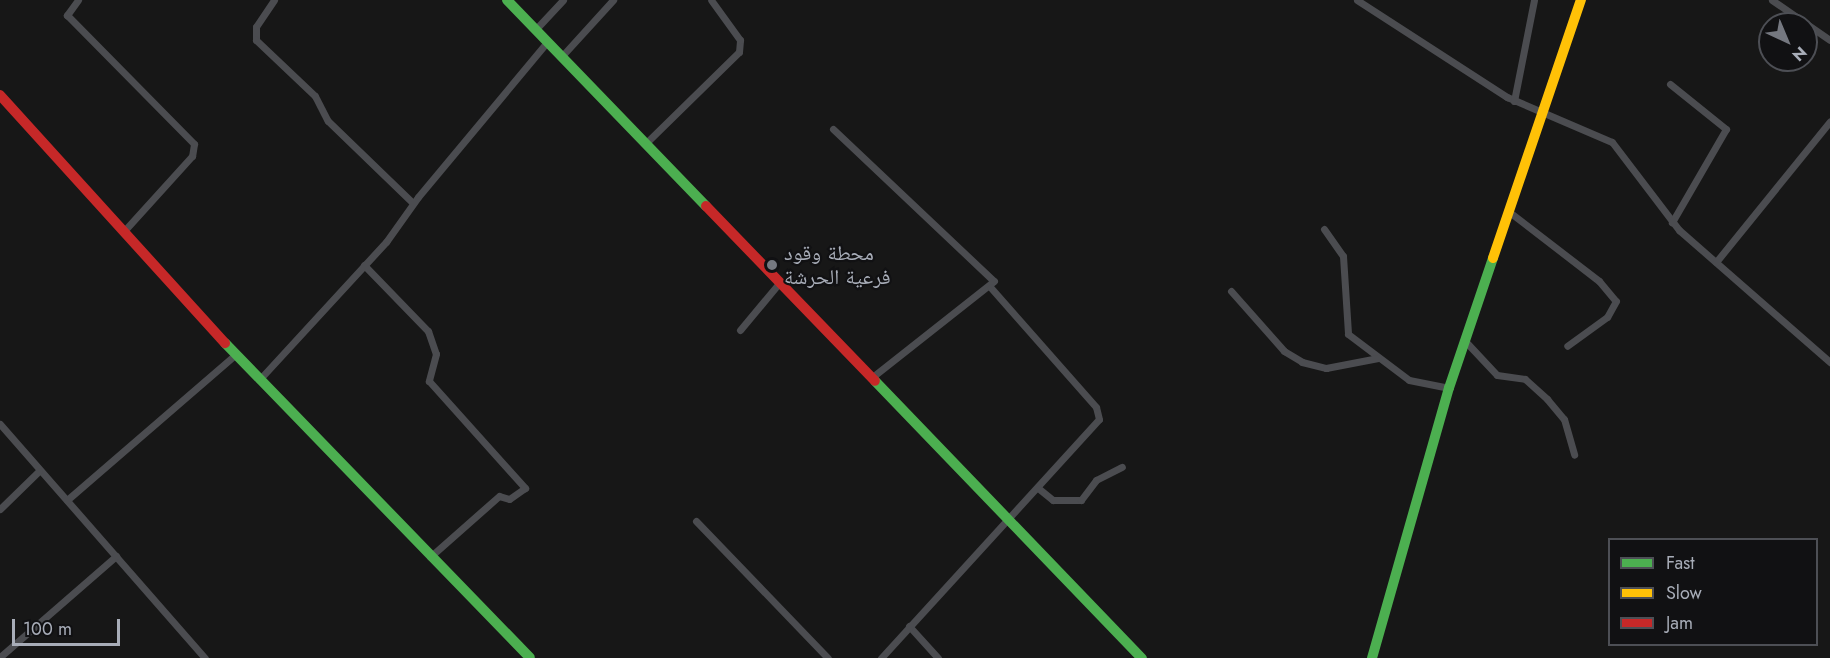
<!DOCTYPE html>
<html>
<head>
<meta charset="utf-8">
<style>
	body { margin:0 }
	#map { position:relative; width:1830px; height:658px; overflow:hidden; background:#171717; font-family:Jost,"Noto Naskh Arabic",sans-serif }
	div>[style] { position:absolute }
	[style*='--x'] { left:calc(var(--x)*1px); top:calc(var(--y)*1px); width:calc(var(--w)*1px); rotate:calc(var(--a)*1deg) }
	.street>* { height:7px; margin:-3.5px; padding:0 3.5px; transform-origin:3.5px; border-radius:3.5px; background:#4b4c50 }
	.fast>* { height:10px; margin:-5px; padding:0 5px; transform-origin:5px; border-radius:5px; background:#4caf50 }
	.slow>* { height:10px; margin:-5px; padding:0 5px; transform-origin:5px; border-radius:5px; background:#ffc107 }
	.jam>* { height:10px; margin:-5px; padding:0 5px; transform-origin:5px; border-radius:5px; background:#c62828 }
	.dots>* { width:16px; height:16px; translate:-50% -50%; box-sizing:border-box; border:3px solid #111113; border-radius:50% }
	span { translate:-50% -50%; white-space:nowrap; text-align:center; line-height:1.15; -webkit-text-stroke:4.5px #111113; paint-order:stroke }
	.poi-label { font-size:21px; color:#a8adb8 }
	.left { translate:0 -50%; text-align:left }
	.legend { position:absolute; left:1608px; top:538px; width:210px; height:108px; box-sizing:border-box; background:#111113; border:2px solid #4d4f55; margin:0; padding:8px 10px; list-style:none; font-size:18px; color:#a8adb8 }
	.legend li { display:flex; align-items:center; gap:12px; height:30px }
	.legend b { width:30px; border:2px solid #4d4f55 }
	.north { position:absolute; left:1758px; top:12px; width:60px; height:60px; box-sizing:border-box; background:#111113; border:2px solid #4d4f55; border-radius:50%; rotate:136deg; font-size:16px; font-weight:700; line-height:24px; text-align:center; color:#a8adb8 }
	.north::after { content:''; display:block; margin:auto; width:21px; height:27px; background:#757880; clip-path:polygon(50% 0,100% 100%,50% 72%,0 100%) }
	.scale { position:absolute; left:12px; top:619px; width:108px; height:27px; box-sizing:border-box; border:3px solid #a8adb8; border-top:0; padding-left:8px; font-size:18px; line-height:21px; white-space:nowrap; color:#a8adb8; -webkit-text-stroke:4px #111113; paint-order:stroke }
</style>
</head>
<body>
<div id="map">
	<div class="street">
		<i style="--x:78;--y:0;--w:19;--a:126"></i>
		<i style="--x:67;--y:15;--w:181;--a:45.4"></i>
		<i style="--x:194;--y:144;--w:12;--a:99"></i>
		<i style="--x:192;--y:156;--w:100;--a:132.2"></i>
		<i style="--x:274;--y:0;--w:32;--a:124"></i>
		<i style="--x:256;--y:27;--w:13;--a:90"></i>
		<i style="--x:256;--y:40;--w:81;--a:43.5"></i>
		<i style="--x:315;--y:96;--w:28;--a:63"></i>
		<i style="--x:328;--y:121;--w:118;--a:44"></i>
		<i style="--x:1357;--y:0;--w:179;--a:32.9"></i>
		<i style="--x:1507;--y:97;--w:114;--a:23.2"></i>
		<i style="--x:1612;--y:142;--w:111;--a:52.7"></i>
		<i style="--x:1679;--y:230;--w:201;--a:41.2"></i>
		<i style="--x:1772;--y:0;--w:70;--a:34.6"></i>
		<i style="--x:535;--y:30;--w:41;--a:-47"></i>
		<i style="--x:562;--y:56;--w:76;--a:-47.7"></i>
		<i style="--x:1670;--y:84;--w:72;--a:38.8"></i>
		<i style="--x:1726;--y:129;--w:108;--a:120.1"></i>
		<i style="--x:1514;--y:101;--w:103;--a:-78.8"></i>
		<i style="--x:833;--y:129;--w:221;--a:43.4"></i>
		<i style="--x:994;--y:281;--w:157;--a:141.7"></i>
		<i style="--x:646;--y:143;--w:130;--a:-44.4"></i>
		<i style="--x:739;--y:52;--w:12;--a:-85"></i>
		<i style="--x:740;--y:40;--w:49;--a:-125.9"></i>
		<i style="--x:1512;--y:214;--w:110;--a:37.6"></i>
		<i style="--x:1599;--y:281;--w:26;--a:50"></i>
		<i style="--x:1616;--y:301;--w:18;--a:119"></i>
		<i style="--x:1607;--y:317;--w:49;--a:144.1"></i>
		<i style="--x:1324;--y:229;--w:33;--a:55"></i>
		<i style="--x:1343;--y:256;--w:78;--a:86.3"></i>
		<i style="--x:1348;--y:334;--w:76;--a:37"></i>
		<i style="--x:1409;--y:380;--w:41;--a:11.3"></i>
		<i style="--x:1716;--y:262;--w:181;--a:-51"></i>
		<i style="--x:364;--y:265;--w:92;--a:45.9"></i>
		<i style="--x:428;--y:331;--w:24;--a:71"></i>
		<i style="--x:436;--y:354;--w:28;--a:105"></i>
		<i style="--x:429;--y:381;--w:144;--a:48.1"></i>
		<i style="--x:525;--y:488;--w:19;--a:145"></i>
		<i style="--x:509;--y:499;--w:10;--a:-163"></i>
		<i style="--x:499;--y:496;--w:92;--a:138.5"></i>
		<i style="--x:1231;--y:291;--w:80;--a:48.5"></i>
		<i style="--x:1284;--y:351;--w:21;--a:31"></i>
		<i style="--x:1302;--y:362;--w:25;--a:14"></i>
		<i style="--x:1326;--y:368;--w:53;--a:-10.9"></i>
		<i style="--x:740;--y:330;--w:62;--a:-50.2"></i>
		<i style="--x:1466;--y:342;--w:45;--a:46.8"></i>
		<i style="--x:1497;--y:375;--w:28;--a:8"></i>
		<i style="--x:1525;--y:379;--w:30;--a:42"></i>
		<i style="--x:1547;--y:399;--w:26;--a:50"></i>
		<i style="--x:1564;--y:419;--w:37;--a:74"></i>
		<i style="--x:259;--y:380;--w:188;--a:-47.4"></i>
		<i style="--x:386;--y:242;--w:55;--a:-54.6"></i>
		<i style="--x:418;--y:197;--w:202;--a:-50.2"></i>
		<i style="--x:0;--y:424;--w:311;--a:48.8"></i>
		<i style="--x:1038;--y:488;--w:19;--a:39"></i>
		<i style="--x:1053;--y:500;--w:28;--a:0"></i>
		<i style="--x:1081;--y:500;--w:25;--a:-53"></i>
		<i style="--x:1096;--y:480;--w:29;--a:-27"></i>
		<i style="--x:67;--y:500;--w:222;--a:-40.8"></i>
		<i style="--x:0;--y:509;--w:54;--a:-44.3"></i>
		<i style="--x:696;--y:521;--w:190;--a:46.1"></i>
		<i style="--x:909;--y:626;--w:43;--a:47.8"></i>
		<i style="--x:0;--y:657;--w:154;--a:-41"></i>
		<i style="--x:881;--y:658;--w:323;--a:-47.6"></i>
		<i style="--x:1099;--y:419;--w:12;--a:-104"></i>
		<i style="--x:1096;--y:407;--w:159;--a:-131.4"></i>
	</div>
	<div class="fast">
		<i style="--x:507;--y:0;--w:286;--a:46"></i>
		<i style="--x:225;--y:343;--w:438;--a:45.9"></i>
		<i style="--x:875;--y:381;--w:385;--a:46.1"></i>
		<i style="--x:1372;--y:658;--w:281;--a:-74.1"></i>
		<i style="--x:1449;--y:388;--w:137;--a:-71.3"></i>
	</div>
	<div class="slow">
		<i style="--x:1493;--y:258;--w:273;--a:-71.2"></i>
	</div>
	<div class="jam">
		<i style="--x:0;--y:95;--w:335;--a:47.8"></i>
		<i style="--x:706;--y:206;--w:243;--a:46"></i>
	</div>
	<div class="dots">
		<i style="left:772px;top:265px;background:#757880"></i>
	</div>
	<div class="poi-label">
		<span class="left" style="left:784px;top:265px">محطة وقود<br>فرعية الحرشة</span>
	</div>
	<ul class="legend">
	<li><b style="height:8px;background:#4caf50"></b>Fast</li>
	<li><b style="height:8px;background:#ffc107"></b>Slow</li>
	<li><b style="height:8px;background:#c62828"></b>Jam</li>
	</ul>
	<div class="north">N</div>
	<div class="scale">100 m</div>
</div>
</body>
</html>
